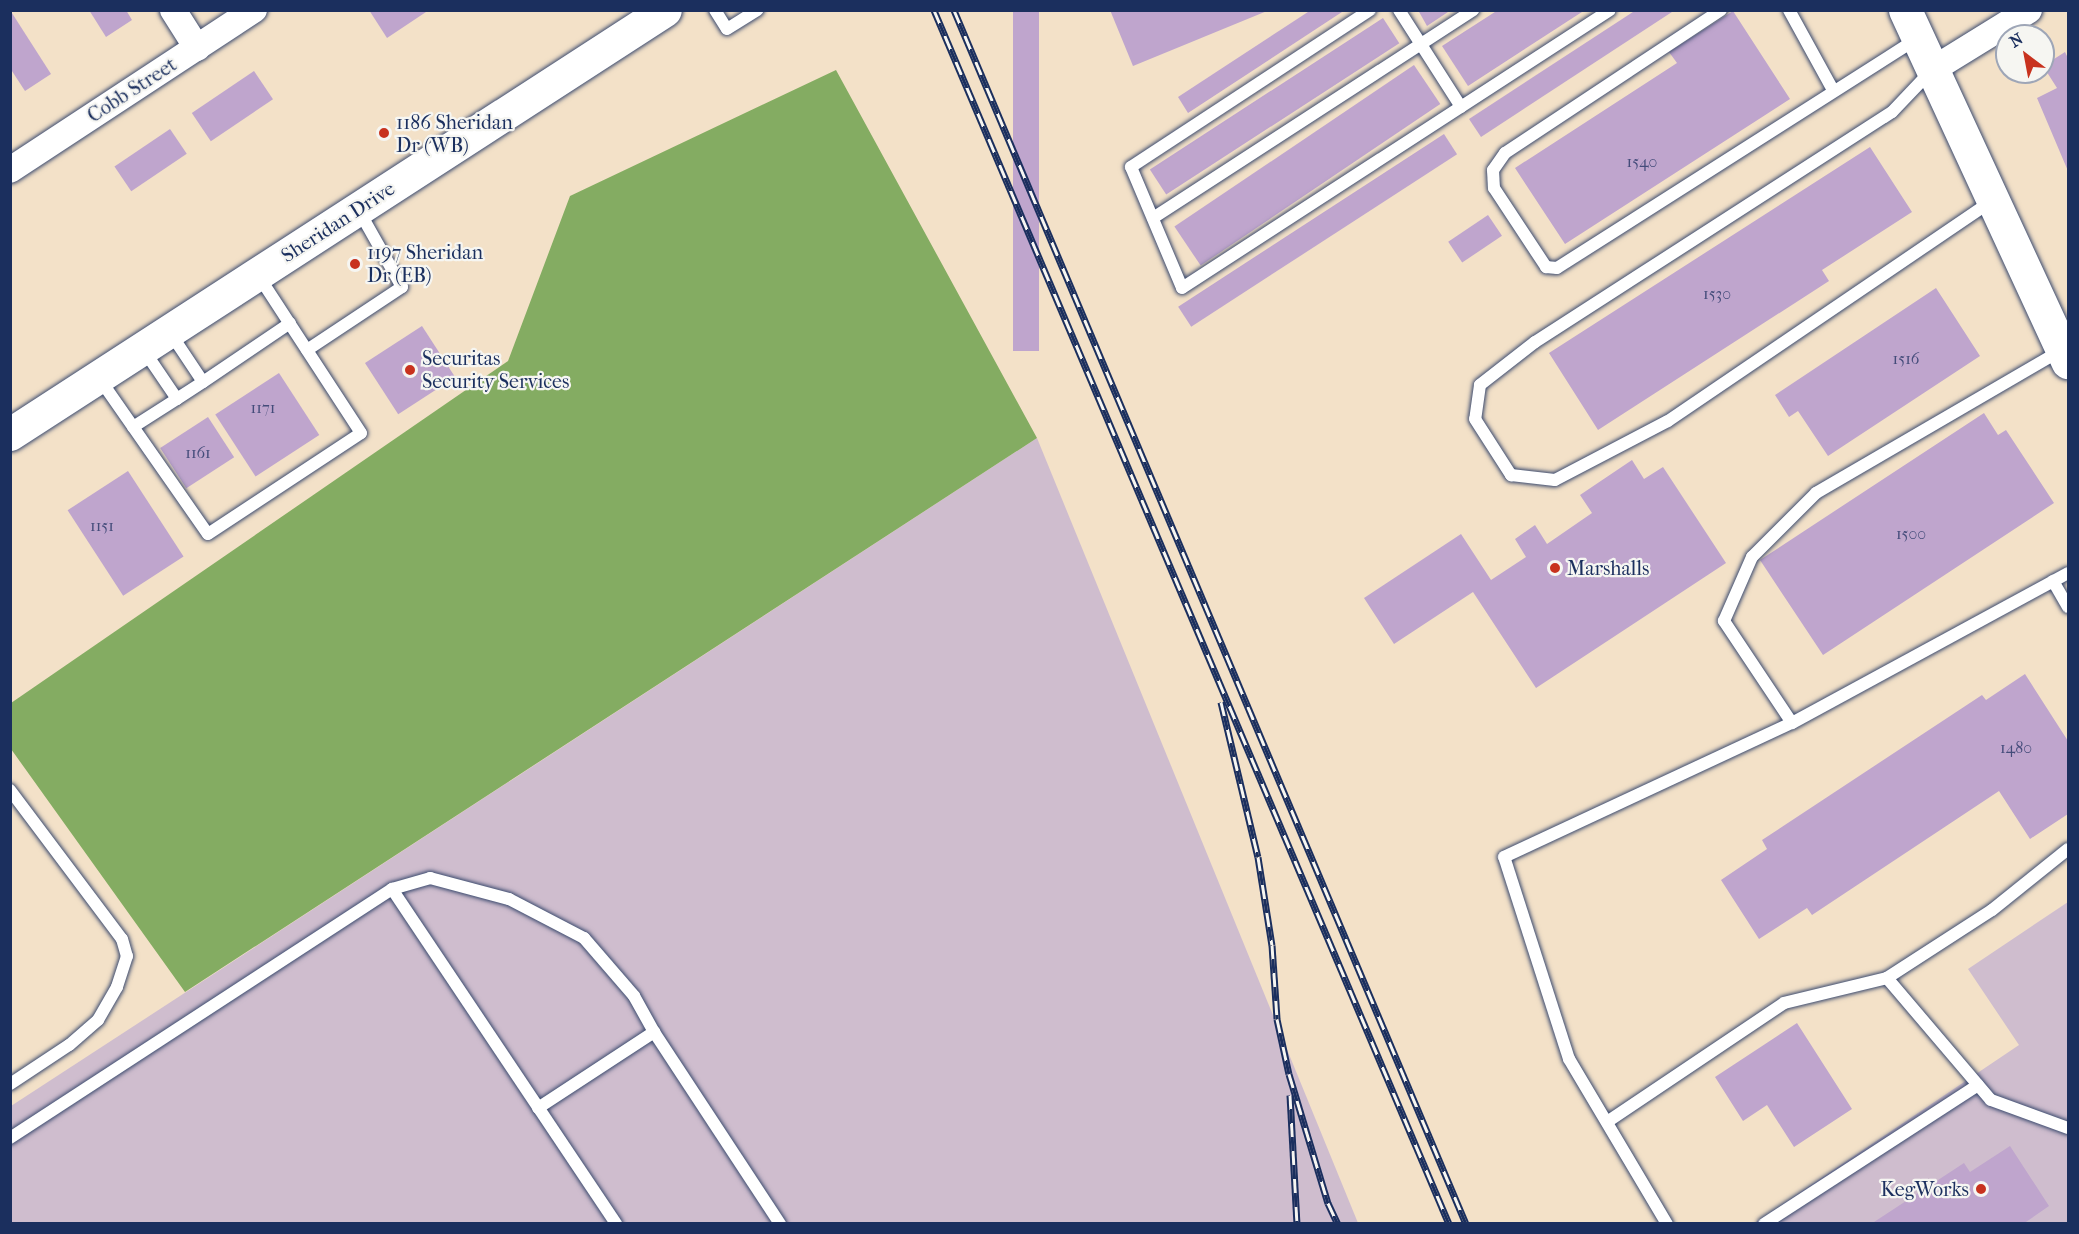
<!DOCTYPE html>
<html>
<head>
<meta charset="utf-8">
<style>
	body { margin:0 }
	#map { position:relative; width:2079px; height:1234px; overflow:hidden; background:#f3e1c8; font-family:"IM FELL French Canon",serif }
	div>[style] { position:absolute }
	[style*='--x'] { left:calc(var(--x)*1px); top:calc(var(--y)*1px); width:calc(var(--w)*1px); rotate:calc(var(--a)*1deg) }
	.industrial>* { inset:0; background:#cfbdce }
	.forest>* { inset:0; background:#84ac62 }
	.building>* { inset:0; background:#bfa5cd; transform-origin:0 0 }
	.roads { filter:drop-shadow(0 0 2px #3b4a6e) drop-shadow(0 0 2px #3b4a6e) }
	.service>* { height:12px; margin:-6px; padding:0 6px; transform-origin:6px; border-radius:6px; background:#fff }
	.minor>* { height:26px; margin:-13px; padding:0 13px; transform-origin:13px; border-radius:13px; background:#fff }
	.secondary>* { height:33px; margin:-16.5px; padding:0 16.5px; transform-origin:16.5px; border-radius:16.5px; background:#fff }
	.primary>* { height:33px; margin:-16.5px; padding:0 16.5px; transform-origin:16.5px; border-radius:16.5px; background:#fff }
	.rail>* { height:7px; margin-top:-3.5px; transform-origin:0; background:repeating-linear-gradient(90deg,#f6f6f2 0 14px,#1b2f5e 0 28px); box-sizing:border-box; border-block:2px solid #1b2f5e }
	.dots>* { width:16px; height:16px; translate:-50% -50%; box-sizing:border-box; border:3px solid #f6f6f2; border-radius:50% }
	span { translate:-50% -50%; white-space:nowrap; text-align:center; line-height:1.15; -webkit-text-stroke:4.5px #f6f6f2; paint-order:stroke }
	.number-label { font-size:16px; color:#444c7a }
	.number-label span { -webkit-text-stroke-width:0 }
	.street-label { font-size:20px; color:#1b2f5e }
	.poi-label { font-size:20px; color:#1b2f5e }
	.left { translate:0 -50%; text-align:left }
	.right { translate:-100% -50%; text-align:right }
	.frame { position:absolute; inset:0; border:12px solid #1b2f5e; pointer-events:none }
	.north { position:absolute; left:1995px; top:24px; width:60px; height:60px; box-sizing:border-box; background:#f6f6f2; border:2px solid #9ea6b7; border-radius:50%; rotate:328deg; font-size:16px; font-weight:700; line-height:24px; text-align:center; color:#1b2f5e }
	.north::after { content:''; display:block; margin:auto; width:21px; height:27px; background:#c8321e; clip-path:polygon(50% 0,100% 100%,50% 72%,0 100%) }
</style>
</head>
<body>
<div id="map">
	<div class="industrial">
		<i style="clip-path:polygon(1037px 438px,1358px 1223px,11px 1224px,11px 1106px)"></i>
		<i style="clip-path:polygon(2068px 902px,2068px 1223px,1753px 1224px,2019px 1045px,1968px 969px)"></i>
	</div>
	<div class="forest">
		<i style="clip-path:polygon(836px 70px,1037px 438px,185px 992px,11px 749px,11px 703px,508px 361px,570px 196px)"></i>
	</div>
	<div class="building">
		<i style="clip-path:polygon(10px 10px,51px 74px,25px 91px,10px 68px)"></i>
		<i style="clip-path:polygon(89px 10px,126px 10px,132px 20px,106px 37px)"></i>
		<i style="clip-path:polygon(369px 10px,429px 10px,387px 38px)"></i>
		<i style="left:1013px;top:10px;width:26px;height:341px"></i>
		<i style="clip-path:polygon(1110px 10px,1267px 10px,1267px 11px,1133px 66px)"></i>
		<i style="clip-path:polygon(1311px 10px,1345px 10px,1188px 113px,1178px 97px)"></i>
		<i style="clip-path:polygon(1418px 10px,1451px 10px,1427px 26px)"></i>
		<i style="clip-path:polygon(1498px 10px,1585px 10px,1468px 86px,1442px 46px)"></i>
		<i style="clip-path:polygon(1636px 10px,1675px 10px,1481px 137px,1469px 119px)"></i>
		<i style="clip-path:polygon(1733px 11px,1790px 99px,1565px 244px,1515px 168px,1677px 63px,1669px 52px)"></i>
		<i style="left:1383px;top:18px;width:30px;height:278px;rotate:57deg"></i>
		<i style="clip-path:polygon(2065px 52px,2068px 58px,2068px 171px,2037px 98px,2057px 88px,2043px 66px)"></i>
		<i style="left:1414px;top:65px;width:47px;height:289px;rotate:56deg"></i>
		<i style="left:254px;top:71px;width:34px;height:75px;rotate:56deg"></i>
		<i style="left:170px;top:129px;width:30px;height:67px;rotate:56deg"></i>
		<i style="left:1444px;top:134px;width:24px;height:317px;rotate:57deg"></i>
		<i style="clip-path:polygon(1870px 147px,1912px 212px,1822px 270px,1829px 281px,1598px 430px,1549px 353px)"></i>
		<i style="left:1488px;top:215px;width:25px;height:48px;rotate:56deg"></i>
		<i style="clip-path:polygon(1936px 288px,1980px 356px,1828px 456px,1798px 411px,1789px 417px,1775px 395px)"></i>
		<i style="left:422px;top:326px;width:61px;height:68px;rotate:57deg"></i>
		<i style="left:279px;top:373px;width:74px;height:76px;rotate:57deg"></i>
		<i style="clip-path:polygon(1984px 413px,1998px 435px,2006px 430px,2054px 503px,1823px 655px,1760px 560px)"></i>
		<i style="left:208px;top:417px;width:48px;height:57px;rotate:57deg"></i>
		<i style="clip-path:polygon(1632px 460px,1644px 479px,1663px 467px,1726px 563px,1536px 688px,1473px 592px,1394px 644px,1364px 598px,1461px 534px,1491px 580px,1526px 557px,1515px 539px,1535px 525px,1547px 544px,1592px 513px,1580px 495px)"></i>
		<i style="left:128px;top:471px;width:102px;height:72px;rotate:57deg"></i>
		<i style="clip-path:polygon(2025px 674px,2068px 741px,2068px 814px,2030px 839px,1999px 791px,1812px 915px,1807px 908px,1759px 939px,1721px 880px,1767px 849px,1762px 840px,1982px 695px,1986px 700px)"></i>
		<i style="clip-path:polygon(1797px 1023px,1852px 1109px,1794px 1147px,1767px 1105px,1743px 1121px,1715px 1077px)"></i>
		<i style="clip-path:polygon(2010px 1146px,2049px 1206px,2023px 1224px,1871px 1224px,1964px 1163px,1970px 1172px)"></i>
	</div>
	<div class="roads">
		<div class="service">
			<i style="--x:715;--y:10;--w:22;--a:58"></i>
			<i style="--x:727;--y:29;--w:36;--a:-32"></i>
			<i style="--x:1370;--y:10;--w:286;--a:146.7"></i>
			<i style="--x:1131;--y:167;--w:131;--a:67.1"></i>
			<i style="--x:1182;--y:288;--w:510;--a:-33.01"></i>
			<i style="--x:1399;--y:10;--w:115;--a:57.4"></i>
			<i style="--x:1721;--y:10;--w:259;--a:146.5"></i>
			<i style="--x:1505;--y:153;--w:21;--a:125"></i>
			<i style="--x:1493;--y:170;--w:18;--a:87"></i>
			<i style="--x:1494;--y:188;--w:95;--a:56.6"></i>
			<i style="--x:1546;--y:267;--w:11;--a:5"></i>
			<i style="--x:1557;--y:268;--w:427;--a:-32.5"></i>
			<i style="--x:1789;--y:10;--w:91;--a:61.2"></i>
			<i style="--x:1931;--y:71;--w:57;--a:133.6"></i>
			<i style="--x:1892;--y:112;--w:425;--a:147.2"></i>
			<i style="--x:1535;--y:342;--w:70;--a:142"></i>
			<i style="--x:1480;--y:385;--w:34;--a:98"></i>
			<i style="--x:1475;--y:419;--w:67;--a:57.3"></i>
			<i style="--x:1511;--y:475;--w:44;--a:6.5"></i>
			<i style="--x:1555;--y:480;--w:127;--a:-27.6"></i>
			<i style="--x:1668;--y:421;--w:392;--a:-34.2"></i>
			<i style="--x:1153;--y:218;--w:382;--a:-33"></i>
			<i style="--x:169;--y:331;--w:61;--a:56.3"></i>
			<i style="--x:203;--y:382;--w:31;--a:147"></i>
			<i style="--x:307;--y:350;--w:114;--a:-33.6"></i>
			<i style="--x:402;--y:287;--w:90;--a:-119.4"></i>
			<i style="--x:99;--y:378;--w:190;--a:55.1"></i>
			<i style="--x:208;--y:534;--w:183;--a:-33.4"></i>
			<i style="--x:361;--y:433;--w:189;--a:-123.1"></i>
			<i style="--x:203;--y:382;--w:105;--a:-34.1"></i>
			<i style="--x:133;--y:427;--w:52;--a:-32.5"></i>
			<i style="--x:177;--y:399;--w:60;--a:-124.2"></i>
			<i style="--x:2053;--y:581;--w:30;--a:60"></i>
			<i style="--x:1792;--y:723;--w:123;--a:-123.7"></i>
			<i style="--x:1724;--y:621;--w:70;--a:-66.4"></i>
			<i style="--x:1752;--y:557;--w:91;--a:-45"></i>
			<i style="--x:1816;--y:493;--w:282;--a:-30.2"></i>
			<i style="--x:10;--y:790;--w:186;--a:53.1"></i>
			<i style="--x:122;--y:939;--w:18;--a:74"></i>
			<i style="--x:127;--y:956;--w:33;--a:108"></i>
			<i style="--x:117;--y:987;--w:38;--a:120"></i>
			<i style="--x:98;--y:1020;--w:38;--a:139"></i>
			<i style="--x:69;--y:1045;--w:71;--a:146.5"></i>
			<i style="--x:2068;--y:849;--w:97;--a:141.2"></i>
			<i style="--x:1992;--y:910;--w:125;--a:147.1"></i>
			<i style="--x:1887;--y:978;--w:160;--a:49.6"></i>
			<i style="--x:1991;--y:1100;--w:82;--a:20"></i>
			<i style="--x:392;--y:889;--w:40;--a:-16"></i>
			<i style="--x:430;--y:878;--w:82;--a:14.9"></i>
			<i style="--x:509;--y:899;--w:85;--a:27.5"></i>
			<i style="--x:584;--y:938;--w:77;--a:49.2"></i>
			<i style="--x:634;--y:996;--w:41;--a:60.9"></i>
			<i style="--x:538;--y:1108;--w:139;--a:-33.2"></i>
			<i style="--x:654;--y:1032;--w:230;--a:56.7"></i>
			<i style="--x:1607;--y:1122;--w:213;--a:-33.9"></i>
			<i style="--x:1784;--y:1003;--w:106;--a:-13.6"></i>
			<i style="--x:10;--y:1138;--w:456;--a:-33.1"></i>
			<i style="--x:392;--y:889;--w:403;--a:56.2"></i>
			<i style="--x:1667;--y:1224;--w:192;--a:-120.7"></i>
			<i style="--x:1569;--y:1059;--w:212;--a:-107.8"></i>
			<i style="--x:1504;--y:857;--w:318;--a:-25"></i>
			<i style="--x:1792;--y:723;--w:314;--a:-28.5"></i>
			<i style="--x:1764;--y:1224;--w:255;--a:-33"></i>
		</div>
		<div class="minor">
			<i style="--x:173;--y:10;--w:45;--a:57.7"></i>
			<i style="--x:1932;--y:70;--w:114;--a:-31.7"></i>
			<i style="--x:10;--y:170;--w:292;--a:-33.3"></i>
		</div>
		<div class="secondary">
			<i style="--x:1905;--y:10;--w:388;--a:65.2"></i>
		</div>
		<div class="primary">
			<i style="--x:10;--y:434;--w:780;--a:-32.92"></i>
		</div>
	</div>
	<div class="rail">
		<i style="--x:934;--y:10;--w:1319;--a:67.01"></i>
		<i style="--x:954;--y:10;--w:1318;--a:67.13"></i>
		<i style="--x:1221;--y:702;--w:159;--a:76.6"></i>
		<i style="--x:1258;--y:857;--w:89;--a:81"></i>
		<i style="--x:1272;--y:945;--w:74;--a:86.1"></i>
		<i style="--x:1277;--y:1019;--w:56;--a:77.7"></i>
		<i style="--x:1289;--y:1074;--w:135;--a:73.2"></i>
		<i style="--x:1328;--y:1203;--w:23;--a:65"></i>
		<i style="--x:1290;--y:1095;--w:129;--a:86.9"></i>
	</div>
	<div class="dots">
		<i style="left:384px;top:133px;background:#c8321e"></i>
		<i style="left:355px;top:264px;background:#c8321e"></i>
		<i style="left:410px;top:370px;background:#c8321e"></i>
		<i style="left:1555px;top:568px;background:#c8321e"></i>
		<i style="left:1981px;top:1189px;background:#c8321e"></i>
	</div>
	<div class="number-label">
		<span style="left:1642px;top:162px">1540</span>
		<span style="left:1717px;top:294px">1530</span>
		<span style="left:1906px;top:359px">1516</span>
		<span style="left:263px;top:408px">1171</span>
		<span style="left:198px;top:453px">1161</span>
		<span style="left:102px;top:526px">1151</span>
		<span style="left:1911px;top:534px">1500</span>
		<span style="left:2016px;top:748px">1480</span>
	</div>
	<div class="street-label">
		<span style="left:132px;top:90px;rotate:-33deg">Cobb Street</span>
		<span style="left:338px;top:222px;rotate:-33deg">Sheridan Drive</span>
	</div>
	<div class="poi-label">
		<span class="left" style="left:396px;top:134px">1186 Sheridan<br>Dr (WB)</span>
		<span class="left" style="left:367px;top:264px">1197 Sheridan<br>Dr (EB)</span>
		<span class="left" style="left:422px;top:370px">Securitas<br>Security Services</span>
		<span class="left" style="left:1567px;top:568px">Marshalls</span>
		<span class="right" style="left:1969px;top:1189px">KegWorks</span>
	</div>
	<div class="frame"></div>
	<div class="north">N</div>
</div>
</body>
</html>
